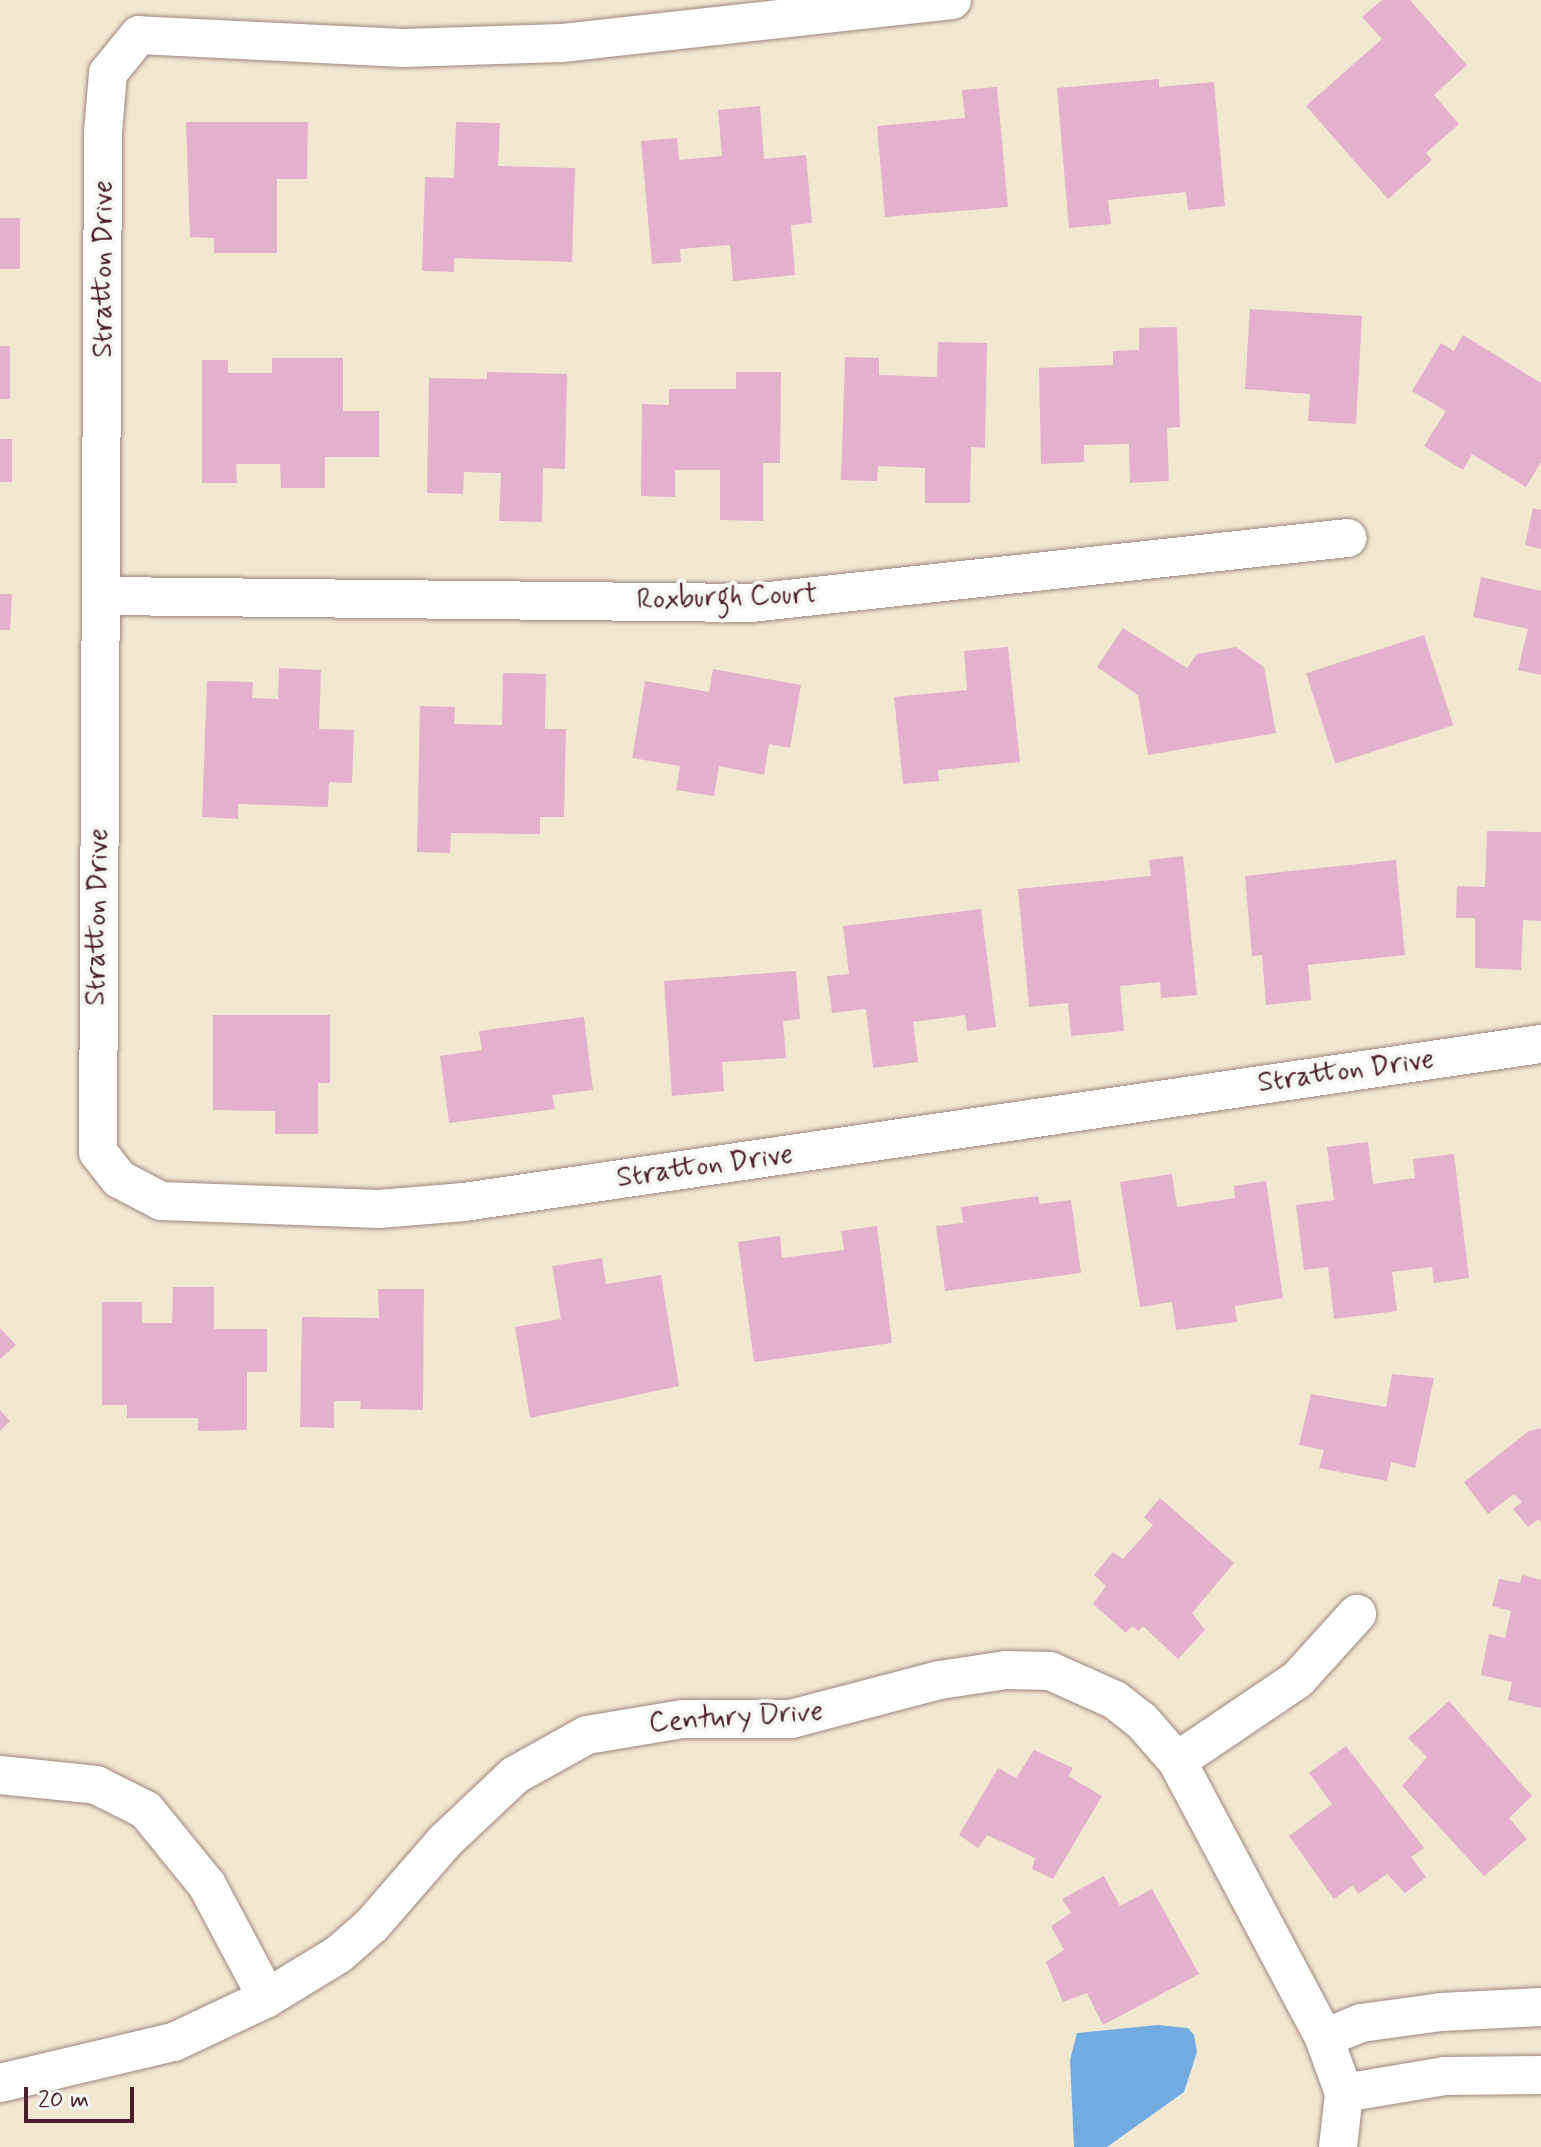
<!DOCTYPE html>
<html>
<head>
<meta charset="utf-8">
<style>
	body { margin:0 }
	#map { position:relative; width:1541px; height:2147px; overflow:hidden; background:#f2e8d2; font-family:Mynerve,sans-serif }
	div>[style] { position:absolute }
	[style*='--x'] { left:calc(var(--x)*1px); top:calc(var(--y)*1px); width:calc(var(--w)*1px); rotate:calc(var(--a)*1deg) }
	.water>* { inset:0; background:#72abe2 }
	.building>* { inset:0; background:#e3b1cc; transform-origin:0 0 }
	.roads { filter:drop-shadow(0 0 2px #9e847e) drop-shadow(0 0 2px #9e847e) }
	.minor>* { height:38px; margin:-19px; padding:0 19px; transform-origin:19px; border-radius:19px; background:#fff }
	span { translate:-50% -50%; white-space:nowrap; text-align:center; line-height:1.15; -webkit-text-stroke:8px #f6f6f2; paint-order:stroke }
	.street-label { font-size:28px; color:#4a1f2b }
	.scale { position:absolute; left:24px; top:2087px; width:110px; height:36px; box-sizing:border-box; border:4px solid #4a1f2b; border-top:0; padding-left:10px; font-size:24px; line-height:28px; white-space:nowrap; color:#4a1f2b; -webkit-text-stroke:6px #f6f6f2; paint-order:stroke }
</style>
</head>
<body>
<div id="map">
	<div class="water">
		<i style="clip-path:polygon(1158px 2025px,1188px 2028px,1194px 2035px,1197px 2052px,1184px 2092px,1107px 2147px,1074px 2147px,1070px 2060px,1077px 2033px)"></i>
	</div>
	<div class="building">
		<i style="clip-path:polygon(1382px 0,1410px 0,1467px 65px,1434px 95px,1459px 124px,1426px 153px,1432px 160px,1388px 199px,1306px 106px,1382px 39px,1362px 17px)"></i>
		<i style="clip-path:polygon(1159px 79px,1159px 87px,1214px 82px,1225px 206px,1188px 210px,1186px 192px,1108px 200px,1111px 224px,1069px 228px,1057px 88px)"></i>
		<i style="clip-path:polygon(997px 87px,1008px 207px,885px 217px,877px 126px,965px 118px,962px 90px)"></i>
		<i style="clip-path:polygon(760px 106px,764px 159px,806px 155px,812px 223px,791px 225px,795px 275px,733px 281px,730px 245px,680px 249px,681px 262px,652px 264px,641px 141px,677px 138px,679px 160px,722px 156px,718px 110px)"></i>
		<i style="clip-path:polygon(186px 122px,308px 122px,307px 179px,277px 179px,277px 253px,214px 253px,214px 238px,190px 237px)"></i>
		<i style="clip-path:polygon(456px 122px,500px 123px,498px 166px,575px 168px,572px 262px,454px 258px,454px 272px,422px 271px,425px 177px,454px 178px)"></i>
		<i style="left:0;top:218px;width:20px;height:51px"></i>
		<i style="clip-path:polygon(1250px 309px,1362px 316px,1356px 424px,1308px 421px,1310px 394px,1245px 389px)"></i>
		<i style="clip-path:polygon(1177px 327px,1180px 427px,1167px 428px,1169px 481px,1130px 483px,1129px 444px,1084px 445px,1084px 462px,1041px 464px,1039px 368px,1113px 365px,1113px 351px,1139px 350px,1139px 328px)"></i>
		<i style="clip-path:polygon(1463px 335px,1541px 383px,1541px 462px,1526px 487px,1472px 454px,1463px 470px,1424px 446px,1446px 411px,1412px 391px,1441px 343px,1454px 351px)"></i>
		<i style="clip-path:polygon(938px 342px,987px 343px,985px 448px,971px 447px,970px 503px,925px 503px,925px 468px,878px 466px,877px 481px,841px 480px,845px 357px,879px 358px,879px 375px,937px 377px)"></i>
		<i style="left:0;top:346px;width:10px;height:53px"></i>
		<i style="clip-path:polygon(272px 358px,343px 358px,343px 411px,379px 411px,379px 457px,325px 457px,325px 488px,281px 488px,280px 464px,236px 464px,237px 483px,202px 483px,202px 360px,228px 360px,228px 373px,272px 373px)"></i>
		<i style="clip-path:polygon(487px 372px,567px 374px,565px 469px,543px 468px,542px 522px,499px 521px,501px 473px,464px 472px,463px 494px,427px 493px,429px 378px,487px 379px)"></i>
		<i style="clip-path:polygon(736px 372px,781px 372px,780px 463px,763px 463px,763px 521px,720px 520px,720px 470px,675px 470px,675px 497px,641px 496px,642px 404px,669px 405px,669px 389px,736px 389px)"></i>
		<i style="left:0;top:439px;width:12px;height:43px"></i>
		<i style="clip-path:polygon(1533px 508px,1541px 510px,1541px 549px,1525px 545px)"></i>
		<i style="clip-path:polygon(1481px 577px,1541px 591px,1541px 675px,1518px 670px,1528px 629px,1473px 617px)"></i>
		<i style="clip-path:polygon(0 594px,12px 594px,10px 630px,0 630px)"></i>
		<i style="clip-path:polygon(1123px 628px,1187px 668px,1197px 654px,1236px 647px,1264px 667px,1276px 733px,1148px 755px,1138px 695px,1097px 667px)"></i>
		<i style="left:1424px;top:635px;width:95px;height:124px;rotate:72deg"></i>
		<i style="clip-path:polygon(1008px 647px,1020px 762px,938px 770px,939px 781px,903px 784px,894px 697px,967px 690px,964px 651px)"></i>
		<i style="clip-path:polygon(279px 668px,321px 670px,319px 729px,354px 730px,352px 783px,329px 782px,328px 807px,238px 804px,238px 819px,202px 817px,207px 681px,253px 682px,252px 698px,278px 699px)"></i>
		<i style="clip-path:polygon(713px 669px,801px 685px,790px 748px,769px 744px,764px 775px,719px 766px,714px 796px,676px 790px,680px 766px,632px 758px,645px 681px,709px 692px)"></i>
		<i style="clip-path:polygon(503px 673px,546px 674px,545px 729px,566px 729px,564px 817px,540px 817px,540px 834px,451px 833px,450px 853px,417px 852px,420px 706px,455px 707px,454px 724px,502px 725px)"></i>
		<i style="clip-path:polygon(1487px 831px,1541px 832px,1541px 921px,1523px 920px,1521px 970px,1475px 968px,1475px 918px,1456px 918px,1457px 886px,1485px 887px)"></i>
		<i style="clip-path:polygon(1183px 856px,1197px 995px,1161px 998px,1160px 982px,1120px 986px,1124px 1031px,1071px 1036px,1068px 1003px,1029px 1007px,1018px 889px,1151px 876px,1149px 860px)"></i>
		<i style="clip-path:polygon(1396px 860px,1405px 955px,1308px 965px,1311px 1000px,1266px 1005px,1262px 955px,1252px 956px,1245px 876px)"></i>
		<i style="clip-path:polygon(981px 909px,996px 1027px,967px 1031px,965px 1015px,913px 1022px,918px 1062px,873px 1068px,866px 1009px,832px 1013px,827px 976px,849px 974px,843px 926px)"></i>
		<i style="clip-path:polygon(796px 971px,800px 1019px,783px 1021px,786px 1058px,722px 1062px,724px 1091px,672px 1096px,664px 981px)"></i>
		<i style="clip-path:polygon(213px 1015px,330px 1015px,330px 1083px,318px 1083px,318px 1134px,275px 1134px,275px 1111px,213px 1110px)"></i>
		<i style="clip-path:polygon(584px 1017px,593px 1090px,552px 1095px,555px 1109px,449px 1123px,440px 1056px,482px 1050px,479px 1031px)"></i>
		<i style="clip-path:polygon(1368px 1142px,1373px 1184px,1415px 1178px,1413px 1159px,1454px 1154px,1469px 1278px,1434px 1283px,1432px 1267px,1392px 1272px,1397px 1311px,1334px 1319px,1328px 1267px,1304px 1270px,1296px 1205px,1334px 1200px,1327px 1147px)"></i>
		<i style="clip-path:polygon(1172px 1174px,1177px 1207px,1235px 1198px,1234px 1186px,1266px 1181px,1283px 1298px,1235px 1306px,1237px 1322px,1176px 1330px,1172px 1302px,1140px 1307px,1120px 1182px)"></i>
		<i style="clip-path:polygon(1038px 1196px,1040px 1204px,1071px 1200px,1081px 1273px,945px 1291px,936px 1226px,963px 1223px,961px 1207px)"></i>
		<i style="clip-path:polygon(877px 1226px,892px 1343px,754px 1362px,738px 1242px,780px 1236px,782px 1258px,844px 1250px,841px 1231px)"></i>
		<i style="clip-path:polygon(602px 1258px,606px 1284px,661px 1275px,679px 1386px,530px 1418px,515px 1327px,561px 1319px,552px 1266px)"></i>
		<i style="clip-path:polygon(173px 1287px,214px 1287px,214px 1329px,267px 1329px,267px 1372px,247px 1372px,247px 1430px,198px 1431px,198px 1418px,127px 1418px,127px 1405px,102px 1405px,102px 1302px,142px 1302px,142px 1323px,172px 1323px)"></i>
		<i style="clip-path:polygon(378px 1289px,424px 1289px,423px 1410px,360px 1409px,361px 1401px,334px 1401px,334px 1428px,300px 1427px,302px 1317px,379px 1318px)"></i>
		<i style="clip-path:polygon(0 1328px,16px 1345px,0 1359px)"></i>
		<i style="clip-path:polygon(1392px 1374px,1434px 1378px,1415px 1468px,1391px 1462px,1387px 1481px,1319px 1468px,1324px 1450px,1299px 1445px,1311px 1394px,1386px 1407px)"></i>
		<i style="clip-path:polygon(0 1410px,10px 1421px,0 1431px)"></i>
		<i style="clip-path:polygon(1541px 1428px,1541px 1523px,1538px 1519px,1528px 1527px,1513px 1509px,1522px 1502px,1514px 1494px,1488px 1514px,1464px 1482px,1529px 1431px)"></i>
		<i style="clip-path:polygon(1160px 1498px,1234px 1563px,1192px 1613px,1205px 1630px,1178px 1659px,1143px 1626px,1138px 1631px,1132px 1626px,1126px 1633px,1093px 1604px,1106px 1586px,1094px 1575px,1113px 1552px,1123px 1559px,1153px 1525px,1144px 1517px)"></i>
		<i style="clip-path:polygon(1522px 1575px,1541px 1580px,1541px 1708px,1508px 1700px,1512px 1682px,1481px 1675px,1489px 1634px,1505px 1638px,1511px 1611px,1492px 1606px,1499px 1579px,1520px 1583px)"></i>
		<i style="clip-path:polygon(1449px 1701px,1532px 1796px,1509px 1818px,1527px 1839px,1484px 1876px,1402px 1786px,1427px 1757px,1408px 1738px)"></i>
		<i style="clip-path:polygon(1346px 1746px,1424px 1848px,1411px 1857px,1426px 1877px,1405px 1893px,1387px 1874px,1358px 1894px,1353px 1885px,1334px 1899px,1289px 1836px,1332px 1804px,1309px 1773px)"></i>
		<i style="clip-path:polygon(1034px 1750px,1073px 1768px,1068px 1776px,1102px 1796px,1053px 1879px,1032px 1869px,1035px 1858px,987px 1835px,978px 1848px,959px 1835px,998px 1768px,1016px 1778px)"></i>
		<i style="clip-path:polygon(1104px 1876px,1120px 1906px,1152px 1889px,1199px 1974px,1103px 2025px,1087px 1993px,1063px 2002px,1046px 1962px,1064px 1950px,1051px 1926px,1071px 1913px,1062px 1899px)"></i>
	</div>
	<div class="roads">
		<div class="minor">
			<i style="--x:952;--y:0;--w:393;--a:173.7"></i>
			<i style="--x:561;--y:43;--w:158;--a:178.2"></i>
			<i style="--x:403;--y:48;--w:264;--a:-177.2"></i>
			<i style="--x:139;--y:35;--w:49;--a:129.2"></i>
			<i style="--x:108;--y:73;--w:60;--a:94.8"></i>
			<i style="--x:103;--y:133;--w:1019;--a:90.28"></i>
			<i style="--x:98;--y:1152;--w:34;--a:52"></i>
			<i style="--x:119;--y:1179;--w:47;--a:27.6"></i>
			<i style="--x:161;--y:1201;--w:218;--a:2.1"></i>
			<i style="--x:379;--y:1209;--w:85;--a:-4.7"></i>
			<i style="--x:464;--y:1202;--w:1089;--a:-8.35"></i>
			<i style="--x:103;--y:596;--w:648;--a:0.62"></i>
			<i style="--x:751;--y:603;--w:600;--a:-6.22"></i>
			<i style="--x:1177;--y:1761;--w:146;--a:-34.1"></i>
			<i style="--x:1298;--y:1679;--w:88;--a:-47.8"></i>
			<i style="--x:0;--y:1775;--w:97;--a:5.9"></i>
			<i style="--x:96;--y:1785;--w:56;--a:26.6"></i>
			<i style="--x:146;--y:1810;--w:97;--a:50.9"></i>
			<i style="--x:207;--y:1885;--w:128;--a:62"></i>
			<i style="--x:1324;--y:2038;--w:40;--a:-22"></i>
			<i style="--x:1361;--y:2023;--w:81;--a:-7.8"></i>
			<i style="--x:1441;--y:2012;--w:100;--a:-2.9"></i>
			<i style="--x:0;--y:2083;--w:179;--a:-13.3"></i>
			<i style="--x:174;--y:2042;--w:103;--a:-25.3"></i>
			<i style="--x:267;--y:1998;--w:84;--a:-31.4"></i>
			<i style="--x:339;--y:1954;--w:44;--a:-41.3"></i>
			<i style="--x:372;--y:1925;--w:111;--a:-49"></i>
			<i style="--x:445;--y:1841;--w:96;--a:-43.3"></i>
			<i style="--x:515;--y:1775;--w:82;--a:-29.1"></i>
			<i style="--x:587;--y:1735;--w:97;--a:-9.5"></i>
			<i style="--x:683;--y:1719;--w:108;--a:0"></i>
			<i style="--x:791;--y:1719;--w:154;--a:-14.7"></i>
			<i style="--x:940;--y:1680;--w:67;--a:-8.6"></i>
			<i style="--x:1006;--y:1670;--w:44;--a:1.3"></i>
			<i style="--x:1050;--y:1671;--w:71;--a:24"></i>
			<i style="--x:1115;--y:1700;--w:34;--a:38"></i>
			<i style="--x:1142;--y:1721;--w:53;--a:48.8"></i>
			<i style="--x:1177;--y:1761;--w:314;--a:62"></i>
			<i style="--x:1324;--y:2038;--w:59;--a:70"></i>
			<i style="--x:1344;--y:2093;--w:54;--a:96.3"></i>
			<i style="--x:1344;--y:2093;--w:101;--a:-9.6"></i>
			<i style="--x:1444;--y:2076;--w:97;--a:-0.6"></i>
		</div>
	</div>
	<div class="street-label">
		<span style="left:104px;top:269px;rotate:-90deg">Stratton Drive</span>
		<span style="left:727px;top:598px;rotate:-2deg">Roxburgh Court</span>
		<span style="left:98px;top:917px;rotate:-89deg">Stratton Drive</span>
		<span style="left:1346px;top:1072px;rotate:-8deg">Stratton Drive</span>
		<span style="left:705px;top:1167px;rotate:-8deg">Stratton Drive</span>
		<span style="left:736px;top:1718px;rotate:-4deg">Century Drive</span>
	</div>
	<div class="scale">20 m</div>
</div>
</body>
</html>
